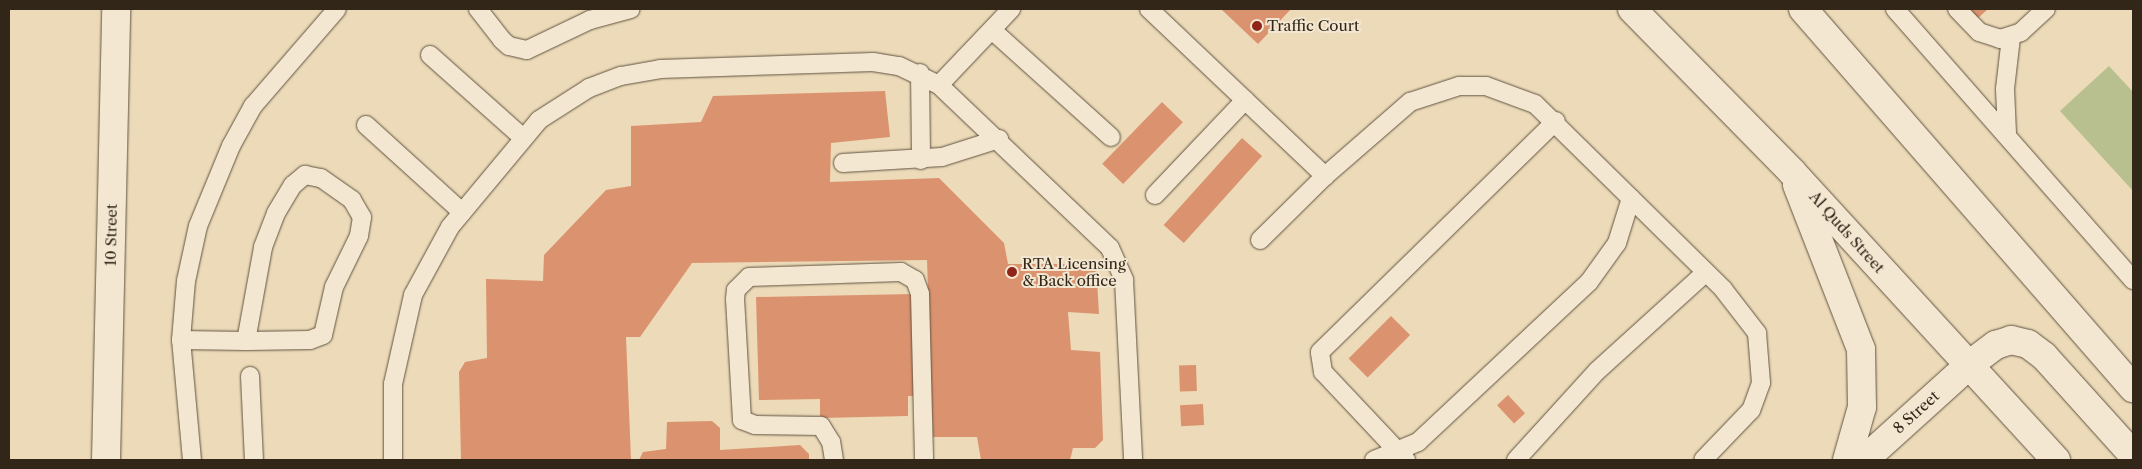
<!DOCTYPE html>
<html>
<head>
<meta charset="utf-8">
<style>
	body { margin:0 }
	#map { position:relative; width:2142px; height:469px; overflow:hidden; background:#ecdab8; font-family:"Libre Caslon Text",serif }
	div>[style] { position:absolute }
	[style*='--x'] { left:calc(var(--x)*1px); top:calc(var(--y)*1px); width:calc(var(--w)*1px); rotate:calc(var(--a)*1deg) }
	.green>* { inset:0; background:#b8c08f }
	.building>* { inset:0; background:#db926f; transform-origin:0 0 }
	.roads { filter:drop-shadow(0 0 1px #605341) drop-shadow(0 0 1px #605341) }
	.service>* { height:18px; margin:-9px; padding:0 9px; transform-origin:9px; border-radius:9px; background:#f3e7d1 }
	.minor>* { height:28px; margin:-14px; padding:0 14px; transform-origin:14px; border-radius:14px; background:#f3e7d1 }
	.tertiary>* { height:28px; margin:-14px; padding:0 14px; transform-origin:14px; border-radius:14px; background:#f3e7d1 }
	.secondary>* { height:28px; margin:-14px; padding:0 14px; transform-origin:14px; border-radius:14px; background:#f3e7d1 }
	.dots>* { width:14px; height:14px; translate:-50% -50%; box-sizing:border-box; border:2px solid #f3e7d1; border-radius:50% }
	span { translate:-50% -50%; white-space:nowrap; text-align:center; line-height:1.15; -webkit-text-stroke:4px #f3e7d1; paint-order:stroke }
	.poi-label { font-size:15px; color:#322619 }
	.left { translate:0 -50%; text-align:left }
	.street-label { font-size:15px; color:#322619 }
	.frame { position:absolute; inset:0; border:10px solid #322619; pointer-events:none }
</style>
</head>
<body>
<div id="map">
	<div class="green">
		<i style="clip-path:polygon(2109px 66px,2133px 92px,2133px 191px,2060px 111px)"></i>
	</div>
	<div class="building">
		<i style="clip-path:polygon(1221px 9px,1291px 9px,1258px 44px)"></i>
		<i style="clip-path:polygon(1969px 9px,1988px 9px,1978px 18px)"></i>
		<i style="clip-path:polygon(885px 91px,890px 137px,831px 143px,830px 182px,939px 178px,1004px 243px,1008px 264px,1096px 264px,1099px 314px,1068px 312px,1071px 350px,1100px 352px,1103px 440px,1095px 448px,1073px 448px,1070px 460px,981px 460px,977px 437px,933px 437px,927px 260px,692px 263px,640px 337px,626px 337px,631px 460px,461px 460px,459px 372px,465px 362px,487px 358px,486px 279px,543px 281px,544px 255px,606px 190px,631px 186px,631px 126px,701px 122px,713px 96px)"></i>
		<i style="left:1162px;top:102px;width:29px;height:86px;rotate:44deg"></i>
		<i style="left:1242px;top:138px;width:27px;height:117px;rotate:42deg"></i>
		<i style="clip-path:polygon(914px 294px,916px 396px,908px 396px,908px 416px,820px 418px,820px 399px,759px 400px,756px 297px)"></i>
		<i style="left:1391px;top:316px;width:27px;height:60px;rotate:45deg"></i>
		<i style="left:1196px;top:365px;width:26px;height:17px;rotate:88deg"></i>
		<i style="left:1508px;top:395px;width:25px;height:15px;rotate:47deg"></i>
		<i style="left:1203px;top:404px;width:21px;height:23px;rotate:87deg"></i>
		<i style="clip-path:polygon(712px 421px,720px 428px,720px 450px,800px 445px,809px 454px,809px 460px,639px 460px,643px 452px,666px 449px,667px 422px)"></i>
	</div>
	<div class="roads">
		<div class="service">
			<i style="--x:478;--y:9;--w:39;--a:52"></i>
			<i style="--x:502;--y:40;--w:9;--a:41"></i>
			<i style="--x:509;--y:46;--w:18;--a:13"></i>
			<i style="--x:527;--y:50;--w:70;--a:-25.5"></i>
			<i style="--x:590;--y:20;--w:42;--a:-15"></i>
			<i style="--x:1149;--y:9;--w:243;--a:43.5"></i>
			<i style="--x:1895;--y:9;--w:361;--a:48.7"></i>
			<i style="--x:1957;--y:9;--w:32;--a:46"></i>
			<i style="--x:1979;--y:32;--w:22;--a:18"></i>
			<i style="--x:2000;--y:39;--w:22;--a:-18"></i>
			<i style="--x:2021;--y:32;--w:34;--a:-43"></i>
			<i style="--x:992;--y:30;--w:160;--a:42"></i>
			<i style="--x:430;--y:55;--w:123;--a:41.7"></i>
			<i style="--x:920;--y:73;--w:87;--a:89.3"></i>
			<i style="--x:939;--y:85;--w:105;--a:-46.5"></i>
			<i style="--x:366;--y:125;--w:130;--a:42.2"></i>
			<i style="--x:2007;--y:133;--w:44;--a:-92.6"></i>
			<i style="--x:2005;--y:89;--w:52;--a:-83.4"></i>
			<i style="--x:843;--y:163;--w:99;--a:-3.5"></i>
			<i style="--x:942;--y:157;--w:60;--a:-17.5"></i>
			<i style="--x:305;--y:175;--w:16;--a:11"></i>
			<i style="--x:321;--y:178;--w:38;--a:35"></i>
			<i style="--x:352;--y:200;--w:20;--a:60"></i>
			<i style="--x:362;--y:217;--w:19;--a:99"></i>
			<i style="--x:359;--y:236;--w:57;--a:116.1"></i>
			<i style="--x:334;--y:287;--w:49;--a:102.9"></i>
			<i style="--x:323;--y:335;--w:14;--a:159"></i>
			<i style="--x:310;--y:340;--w:64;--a:179.1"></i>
			<i style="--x:246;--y:341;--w:96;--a:-79.7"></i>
			<i style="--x:263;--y:247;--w:36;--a:-69"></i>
			<i style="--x:276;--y:213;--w:33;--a:-59"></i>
			<i style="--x:293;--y:185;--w:16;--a:-40"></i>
			<i style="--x:1155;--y:195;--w:131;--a:-46.5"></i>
			<i style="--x:1260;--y:240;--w:91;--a:-44.6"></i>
			<i style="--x:1325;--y:176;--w:113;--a:-41"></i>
			<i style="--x:1410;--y:102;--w:52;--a:-18.1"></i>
			<i style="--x:1459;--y:86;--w:27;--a:0"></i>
			<i style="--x:1486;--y:86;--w:52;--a:20.2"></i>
			<i style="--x:1535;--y:104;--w:264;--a:44.5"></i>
			<i style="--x:1723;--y:289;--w:56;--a:52.3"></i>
			<i style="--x:1757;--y:333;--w:50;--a:85.4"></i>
			<i style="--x:1761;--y:383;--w:29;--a:110"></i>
			<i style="--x:1751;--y:410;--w:69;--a:133.8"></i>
			<i style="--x:181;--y:340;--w:65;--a:0.9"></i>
			<i style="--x:250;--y:376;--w:84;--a:87.3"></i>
			<i style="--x:192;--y:460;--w:121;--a:-95.2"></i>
			<i style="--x:181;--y:340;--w:59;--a:-85.2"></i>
			<i style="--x:186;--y:281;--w:56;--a:-77.7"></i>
			<i style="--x:198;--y:226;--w:87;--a:-67.6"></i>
			<i style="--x:231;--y:146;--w:46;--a:-61.2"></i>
			<i style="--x:253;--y:106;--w:128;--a:-49.1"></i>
			<i style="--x:393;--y:460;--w:76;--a:-90"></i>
			<i style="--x:393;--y:384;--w:91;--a:-77.3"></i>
			<i style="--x:413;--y:295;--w:77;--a:-61.4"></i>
			<i style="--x:450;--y:227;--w:139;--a:-50.2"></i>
			<i style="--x:539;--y:120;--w:59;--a:-32.6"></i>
			<i style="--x:589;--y:88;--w:34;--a:-21"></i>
			<i style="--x:621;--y:76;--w:40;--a:-10"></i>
			<i style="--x:660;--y:69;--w:213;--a:-1.9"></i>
			<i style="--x:873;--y:62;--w:26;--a:9"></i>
			<i style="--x:899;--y:66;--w:44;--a:25.4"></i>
			<i style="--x:939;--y:85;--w:236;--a:43.6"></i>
			<i style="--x:1110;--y:248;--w:35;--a:66"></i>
			<i style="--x:1124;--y:280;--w:180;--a:87.1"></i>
			<i style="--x:834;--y:460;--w:18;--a:-99"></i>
			<i style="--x:831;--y:442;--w:19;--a:-122"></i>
			<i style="--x:821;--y:426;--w:66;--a:-179.1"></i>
			<i style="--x:755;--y:425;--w:14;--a:-159"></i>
			<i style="--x:742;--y:420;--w:121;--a:-93.3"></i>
			<i style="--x:735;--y:299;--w:9;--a:-84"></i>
			<i style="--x:736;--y:290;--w:18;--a:-45"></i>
			<i style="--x:749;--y:277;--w:152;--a:-1.9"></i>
			<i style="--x:901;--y:272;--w:16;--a:30"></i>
			<i style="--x:915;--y:280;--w:15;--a:70"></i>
			<i style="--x:920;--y:294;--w:166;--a:88.6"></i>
			<i style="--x:1374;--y:460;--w:48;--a:-22.2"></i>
			<i style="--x:1418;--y:442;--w:234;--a:-43.1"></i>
			<i style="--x:1589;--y:282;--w:48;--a:-54.3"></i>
			<i style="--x:1617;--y:243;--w:47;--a:-72.7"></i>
			<i style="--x:1406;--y:460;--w:121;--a:-133.3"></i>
			<i style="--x:1323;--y:372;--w:20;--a:-99"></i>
			<i style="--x:1320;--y:352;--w:330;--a:-44.4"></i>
			<i style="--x:1516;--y:460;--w:120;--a:-47.7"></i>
			<i style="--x:1597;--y:371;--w:147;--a:-42.2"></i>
		</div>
		<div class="minor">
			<i style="--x:106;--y:460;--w:451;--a:-88.7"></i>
		</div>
		<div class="tertiary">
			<i style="--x:1864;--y:460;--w:142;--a:-42.1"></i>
		</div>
		<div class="secondary">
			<i style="--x:1632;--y:9;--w:228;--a:45.5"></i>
			<i style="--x:1792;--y:172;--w:391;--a:47.5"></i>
			<i style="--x:1803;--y:9;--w:503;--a:48.95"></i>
			<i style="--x:1797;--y:185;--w:176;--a:68.7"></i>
			<i style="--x:1861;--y:349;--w:58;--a:89"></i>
			<i style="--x:1862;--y:407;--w:55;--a:105.8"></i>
			<i style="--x:1969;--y:365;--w:34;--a:-37"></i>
			<i style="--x:1996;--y:345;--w:16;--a:-18"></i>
			<i style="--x:2011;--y:340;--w:17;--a:13"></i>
			<i style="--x:2028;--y:344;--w:20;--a:37"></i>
			<i style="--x:2044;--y:356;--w:133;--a:48"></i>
		</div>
	</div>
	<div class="dots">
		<i style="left:1257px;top:26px;background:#8f2418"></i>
		<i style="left:1012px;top:272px;background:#8f2418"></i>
	</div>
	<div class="poi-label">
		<span class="left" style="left:1267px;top:26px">Traffic Court</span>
		<span class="left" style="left:1022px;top:272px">RTA Licensing<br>&amp; Back office</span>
	</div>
	<div class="street-label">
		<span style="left:1847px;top:232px;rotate:48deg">Al Quds Street</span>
		<span style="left:111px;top:235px;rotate:-89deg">10 Street</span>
		<span style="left:1916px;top:412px;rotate:-42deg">8 Street</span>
	</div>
	<div class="frame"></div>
</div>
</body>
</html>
